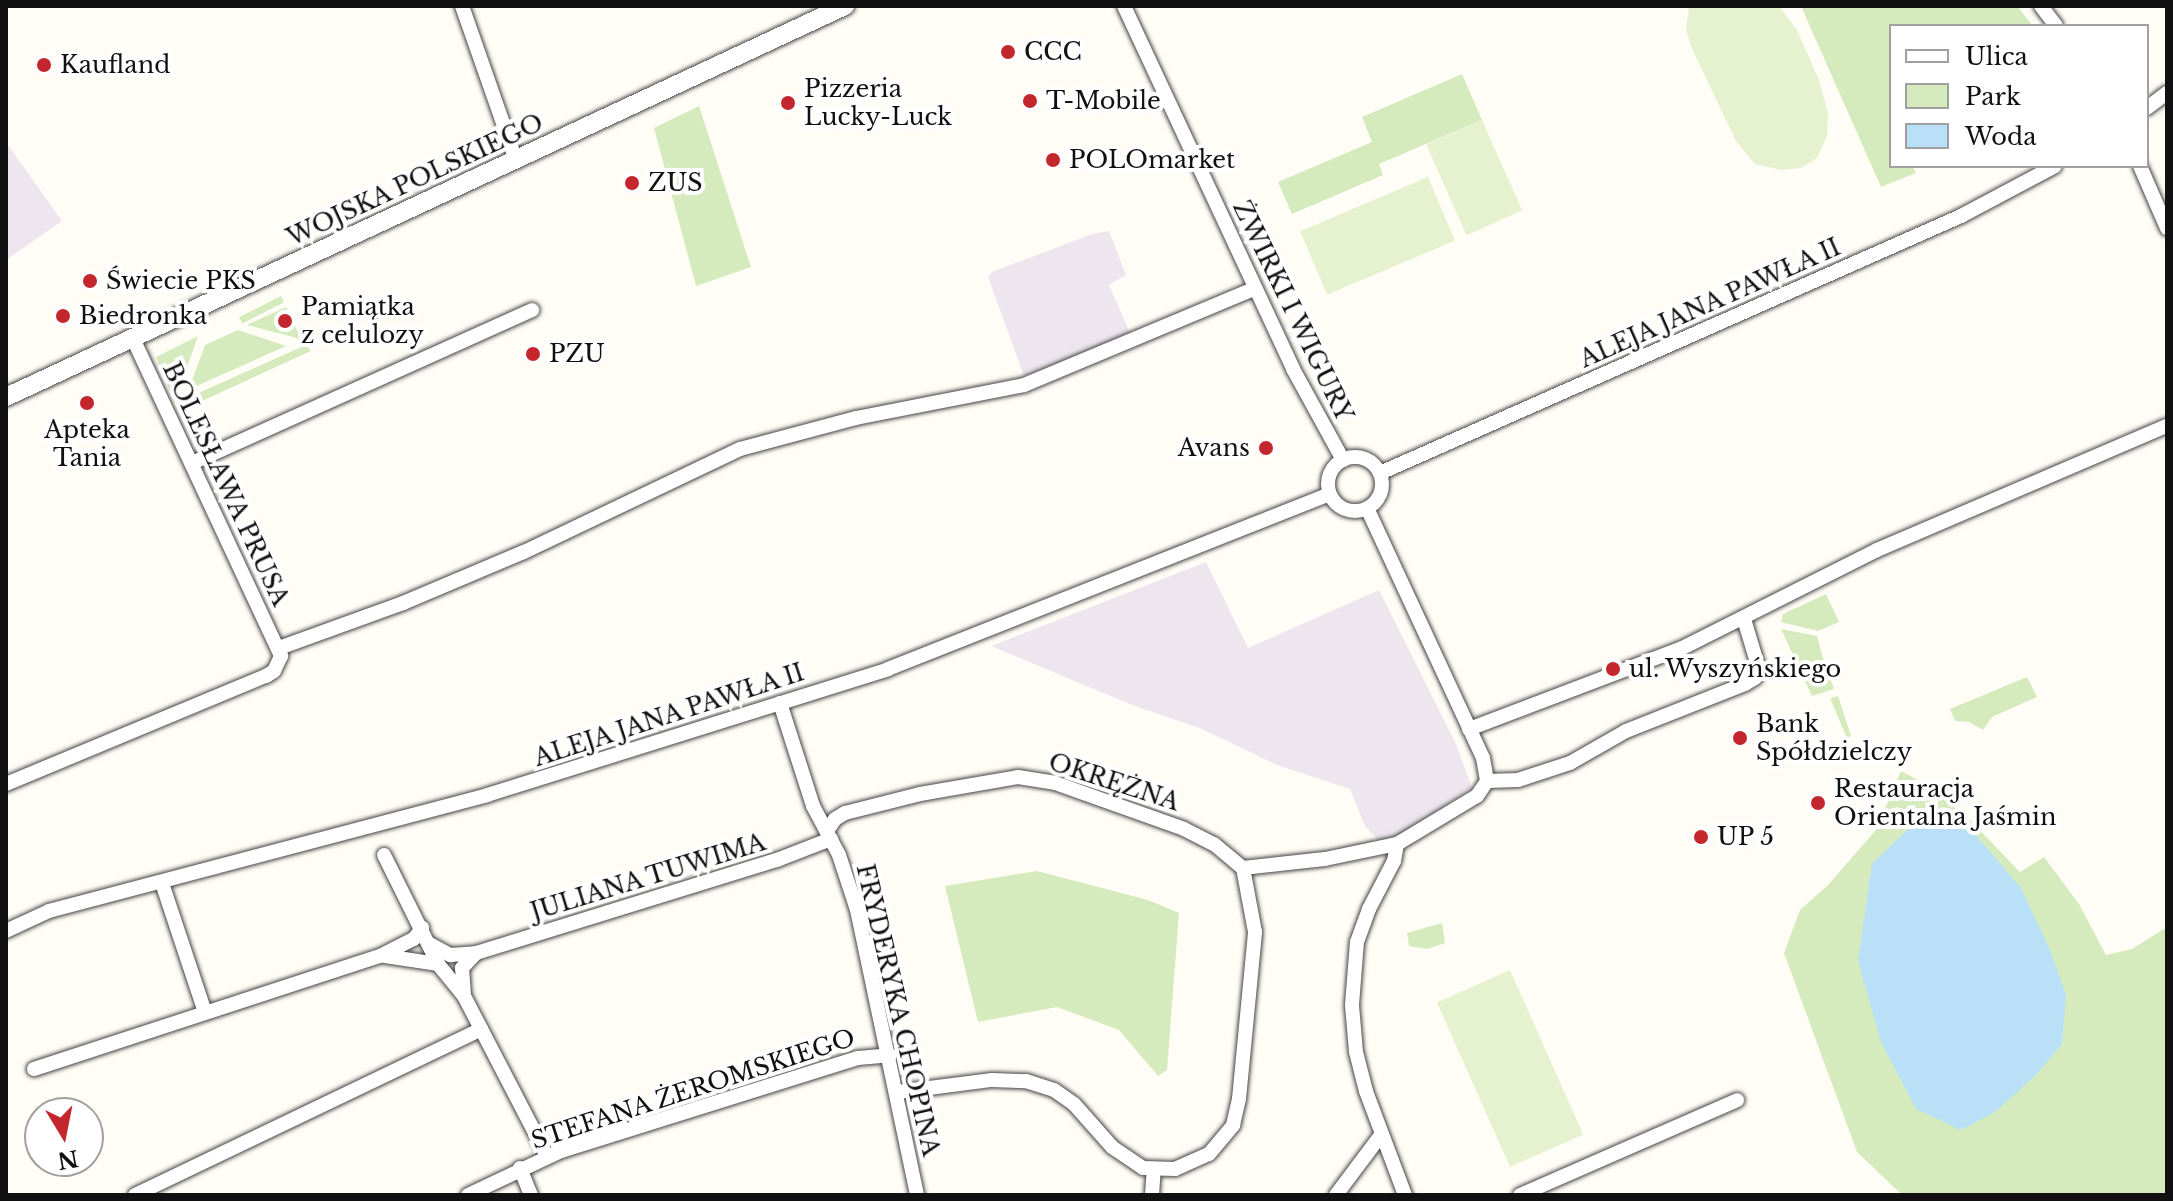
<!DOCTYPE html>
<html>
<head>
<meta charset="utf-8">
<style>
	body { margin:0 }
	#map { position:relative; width:2173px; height:1201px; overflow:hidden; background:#fffdf5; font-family:"Libre Baskerville",serif }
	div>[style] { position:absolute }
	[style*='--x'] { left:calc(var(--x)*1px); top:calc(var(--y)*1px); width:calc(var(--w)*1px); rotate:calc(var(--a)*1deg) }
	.industrial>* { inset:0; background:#eee6ef }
	.green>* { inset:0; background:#d5ebbd; transform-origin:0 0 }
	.pitch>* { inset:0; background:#e6f2cf; transform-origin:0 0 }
	.water>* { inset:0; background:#b9e0f7 }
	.roads { filter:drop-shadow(0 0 2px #444) drop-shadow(0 0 2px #444) }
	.minor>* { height:14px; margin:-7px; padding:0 7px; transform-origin:7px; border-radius:7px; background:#fff }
	.minor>.ring { margin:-7px; padding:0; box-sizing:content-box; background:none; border:14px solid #fff; border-radius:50% }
	.tertiary>* { height:18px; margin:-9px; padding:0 9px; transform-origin:9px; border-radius:9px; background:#fff }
	.dots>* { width:22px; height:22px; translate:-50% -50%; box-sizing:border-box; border:4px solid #fff; border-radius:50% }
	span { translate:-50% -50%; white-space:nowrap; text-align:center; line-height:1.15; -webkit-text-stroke:8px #fff; paint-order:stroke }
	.poi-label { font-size:24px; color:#111 }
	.left { translate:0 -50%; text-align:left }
	.right { translate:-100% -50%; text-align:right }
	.street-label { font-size:24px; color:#111 }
	.frame { position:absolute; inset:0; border:8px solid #111; pointer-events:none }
	.legend { position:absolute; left:1889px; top:24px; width:260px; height:144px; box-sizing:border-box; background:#fff; border:2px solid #a0a0a0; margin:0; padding:10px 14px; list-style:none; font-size:24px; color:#111 }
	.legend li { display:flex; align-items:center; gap:16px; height:40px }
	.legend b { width:40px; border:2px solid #a0a0a0 }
	.north { position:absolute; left:24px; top:1097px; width:80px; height:80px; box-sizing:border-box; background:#fff; border:2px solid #a0a0a0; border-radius:50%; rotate:170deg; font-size:22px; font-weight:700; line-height:32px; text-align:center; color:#111 }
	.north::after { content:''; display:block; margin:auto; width:28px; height:36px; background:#c4262e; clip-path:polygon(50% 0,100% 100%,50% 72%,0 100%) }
</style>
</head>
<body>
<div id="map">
	<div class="industrial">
		<i style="clip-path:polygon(6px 142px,62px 221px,6px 260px)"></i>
		<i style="clip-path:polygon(1109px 231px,1126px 275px,1109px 285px,1131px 335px,1024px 376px,988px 277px,992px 272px,1092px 234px)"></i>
		<i style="clip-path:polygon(1206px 562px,1248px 648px,1379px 590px,1456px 744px,1472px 788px,1400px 834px,1379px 841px,1365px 826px,1350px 789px,1277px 765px,1202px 729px,1132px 705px,991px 646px)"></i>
	</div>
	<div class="green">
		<i style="clip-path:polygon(1801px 6px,2017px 6px,2033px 26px,1891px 26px,1891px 166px,1912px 166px,1916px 173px,1881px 187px)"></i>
		<i style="clip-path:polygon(1462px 74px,1482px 120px,1379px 164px,1383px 175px,1292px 214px,1278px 182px,1372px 142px,1362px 117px)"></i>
		<i style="clip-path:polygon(699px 106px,751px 267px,696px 286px,654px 128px)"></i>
		<i style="left:281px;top:296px;width:7px;height:47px;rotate:63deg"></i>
		<i style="clip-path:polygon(286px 307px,301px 339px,247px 325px)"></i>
		<i style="clip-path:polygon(238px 330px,286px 346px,192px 388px,190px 386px,205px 345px)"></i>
		<i style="clip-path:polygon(198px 336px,179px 390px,171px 393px,156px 357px)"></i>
		<i style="clip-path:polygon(306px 345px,311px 351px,180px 411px,177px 406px,185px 399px)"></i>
		<i style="clip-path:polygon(1826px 594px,1839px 622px,1818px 631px,1781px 622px,1783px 614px)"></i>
		<i style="clip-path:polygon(1781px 629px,1817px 636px,1824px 662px,1801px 672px)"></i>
		<i style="clip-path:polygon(1827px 669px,1834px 689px,1812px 696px,1804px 679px)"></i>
		<i style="clip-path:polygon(2027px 677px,2037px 697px,1992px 717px,1983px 730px,1969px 722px,1955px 721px,1950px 709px)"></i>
		<i style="clip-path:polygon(1838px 696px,1851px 736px,1847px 738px,1830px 698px)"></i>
		<i style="clip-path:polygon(1901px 771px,1930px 787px,1971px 821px,2020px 872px,2044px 857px,2079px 904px,2106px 955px,2132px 949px,2167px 927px,2167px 1195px,1902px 1195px,1857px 1152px,1784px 953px,1800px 910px,1828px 885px,1876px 830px)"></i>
		<i style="clip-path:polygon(1037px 871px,1148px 900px,1179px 913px,1167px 1070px,1158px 1076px,1119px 1030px,1057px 1007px,978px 1022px,945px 886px)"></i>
		<i style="clip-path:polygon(1442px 923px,1445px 943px,1427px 949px,1409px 946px,1407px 933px)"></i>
	</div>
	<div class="pitch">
		<i style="clip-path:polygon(1689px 6px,1779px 6px,1797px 30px,1819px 80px,1828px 113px,1827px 136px,1817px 158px,1801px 168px,1781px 170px,1755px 164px,1736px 141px,1693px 51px,1686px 30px)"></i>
		<i style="left:1482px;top:120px;width:99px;height:61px;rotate:66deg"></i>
		<i style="left:1428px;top:177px;width:69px;height:139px;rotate:67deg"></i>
		<i style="left:1510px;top:970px;width:180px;height:80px;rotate:66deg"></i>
	</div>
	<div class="water">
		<i style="clip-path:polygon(1951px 826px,1973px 832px,2021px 888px,2050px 950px,2066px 995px,2062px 1044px,2035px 1076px,1995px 1112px,1961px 1130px,1916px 1109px,1881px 1042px,1858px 961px,1872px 864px,1908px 829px)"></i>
	</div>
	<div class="roads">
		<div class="minor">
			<i style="--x:462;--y:6;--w:163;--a:70.7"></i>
			<i style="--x:1124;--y:6;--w:400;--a:65"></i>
			<i style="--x:1293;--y:369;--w:104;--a:61.2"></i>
			<i style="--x:2041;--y:6;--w:25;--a:53"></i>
			<i style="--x:2147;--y:108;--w:25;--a:-37"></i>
			<i style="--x:2140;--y:166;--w:68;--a:66.5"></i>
			<i class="ring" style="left:1328px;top:457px;width:40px;height:40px"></i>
			<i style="--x:192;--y:463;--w:373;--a:-24.2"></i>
			<i style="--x:1380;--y:473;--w:635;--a:-23.86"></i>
			<i style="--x:1961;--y:216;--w:106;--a:-28"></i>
			<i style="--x:1367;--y:508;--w:276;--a:65.1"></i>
			<i style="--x:1483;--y:758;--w:23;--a:80"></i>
			<i style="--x:279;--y:648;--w:132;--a:-19.9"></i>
			<i style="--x:403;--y:603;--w:131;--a:-22.9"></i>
			<i style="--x:524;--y:552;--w:239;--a:-25.5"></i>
			<i style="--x:740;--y:449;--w:120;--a:-15"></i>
			<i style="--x:856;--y:418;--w:171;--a:-11.1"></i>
			<i style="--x:1024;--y:385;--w:249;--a:-22.7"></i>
			<i style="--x:780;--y:703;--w:108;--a:72.2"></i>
			<i style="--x:813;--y:806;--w:55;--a:62"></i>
			<i style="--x:839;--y:855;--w:58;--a:71.9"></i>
			<i style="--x:857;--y:910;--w:291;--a:78.1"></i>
			<i style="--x:1469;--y:729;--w:228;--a:-20.8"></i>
			<i style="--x:1682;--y:648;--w:218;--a:-26.7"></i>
			<i style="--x:1877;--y:550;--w:315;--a:-23.2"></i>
			<i style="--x:6;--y:784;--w:282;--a:-22.6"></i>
			<i style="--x:266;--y:676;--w:9;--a:-32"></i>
			<i style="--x:274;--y:671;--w:17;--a:-65"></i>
			<i style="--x:281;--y:656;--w:351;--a:-115"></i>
			<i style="--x:827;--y:831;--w:14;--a:-56"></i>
			<i style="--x:835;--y:819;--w:12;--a:-31"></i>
			<i style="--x:845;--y:813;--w:77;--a:-14.2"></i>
			<i style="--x:920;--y:794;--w:99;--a:-9.8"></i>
			<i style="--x:1018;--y:777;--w:37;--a:9"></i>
			<i style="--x:1055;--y:783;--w:137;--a:19.6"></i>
			<i style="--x:1184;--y:829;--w:34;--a:27"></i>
			<i style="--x:1214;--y:844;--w:38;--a:40"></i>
			<i style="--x:1243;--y:868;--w:82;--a:-6.3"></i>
			<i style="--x:1325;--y:859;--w:74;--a:-11.8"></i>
			<i style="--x:384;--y:855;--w:122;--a:63.6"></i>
			<i style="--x:438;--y:964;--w:41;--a:50.9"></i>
			<i style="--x:464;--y:996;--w:180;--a:62.6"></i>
			<i style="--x:162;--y:883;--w:136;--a:71.6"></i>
			<i style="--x:6;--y:931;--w:47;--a:-24.9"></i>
			<i style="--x:49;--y:911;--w:453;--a:-14.8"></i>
			<i style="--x:487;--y:795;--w:420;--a:-17.4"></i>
			<i style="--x:888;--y:669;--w:475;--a:-21.6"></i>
			<i style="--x:430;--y:944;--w:23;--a:29"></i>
			<i style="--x:450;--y:955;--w:26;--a:-4"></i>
			<i style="--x:476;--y:953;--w:315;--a:-17.2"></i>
			<i style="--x:777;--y:860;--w:58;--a:-21.3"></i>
			<i style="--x:385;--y:956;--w:54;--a:8.6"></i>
			<i style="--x:464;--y:996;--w:28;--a:-94"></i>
			<i style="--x:462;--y:968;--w:21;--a:-47"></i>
			<i style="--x:34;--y:1069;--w:364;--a:-18.1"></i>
			<i style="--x:380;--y:956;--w:38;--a:-27"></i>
			<i style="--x:414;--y:939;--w:14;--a:-54"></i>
			<i style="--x:898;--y:1092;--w:95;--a:-7.3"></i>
			<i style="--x:992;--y:1080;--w:34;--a:2"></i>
			<i style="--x:1026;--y:1081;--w:29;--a:18"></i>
			<i style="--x:1054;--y:1090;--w:24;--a:35"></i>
			<i style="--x:1074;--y:1104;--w:57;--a:48.5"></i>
			<i style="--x:1112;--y:1147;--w:37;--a:34"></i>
			<i style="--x:1143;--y:1168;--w:32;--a:2"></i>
			<i style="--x:1175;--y:1169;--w:37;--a:-24"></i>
			<i style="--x:1209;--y:1154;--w:38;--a:-50"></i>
			<i style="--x:1233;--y:1125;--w:27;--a:-77"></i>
			<i style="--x:1239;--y:1099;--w:168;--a:-84.5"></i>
			<i style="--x:1255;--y:932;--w:65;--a:-100.6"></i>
			<i style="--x:520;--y:1168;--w:29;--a:68"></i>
			<i style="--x:135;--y:1195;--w:384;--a:-25.6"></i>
			<i style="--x:468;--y:1195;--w:103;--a:-25.3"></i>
			<i style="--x:561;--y:1151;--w:311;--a:-17.4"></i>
			<i style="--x:858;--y:1058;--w:32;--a:-5"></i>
			<i style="--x:1152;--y:1195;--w:26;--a:-86"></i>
			<i style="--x:1336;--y:1195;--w:75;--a:-53.1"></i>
			<i style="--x:1405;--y:1195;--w:111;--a:-110.6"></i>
			<i style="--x:1366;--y:1091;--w:40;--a:-104.4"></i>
			<i style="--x:1356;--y:1052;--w:47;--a:-94.9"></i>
			<i style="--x:1352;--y:1005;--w:63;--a:-85.5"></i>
			<i style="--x:1357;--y:942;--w:35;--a:-70"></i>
			<i style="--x:1369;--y:909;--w:54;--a:-62.5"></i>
			<i style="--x:1394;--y:861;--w:17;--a:-80"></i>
			<i style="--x:1397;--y:844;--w:93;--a:-31"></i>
			<i style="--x:1477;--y:796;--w:18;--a:-56"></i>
			<i style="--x:1487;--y:781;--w:31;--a:-2"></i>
			<i style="--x:1518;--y:780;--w:55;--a:-18.1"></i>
			<i style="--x:1570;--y:763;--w:64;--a:-29.7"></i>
			<i style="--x:1626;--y:731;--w:128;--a:-21.6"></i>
			<i style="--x:1745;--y:684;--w:12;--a:-31"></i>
			<i style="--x:1755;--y:678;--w:10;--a:-66"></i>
			<i style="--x:1759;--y:669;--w:52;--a:-106.7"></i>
			<i style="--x:1520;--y:1195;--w:237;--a:-23.6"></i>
		</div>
		<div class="tertiary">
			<i style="--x:6;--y:397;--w:926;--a:-24.99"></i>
		</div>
	</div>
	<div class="dots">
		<i style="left:1008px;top:52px;background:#c4262e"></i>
		<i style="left:44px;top:65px;background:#c4262e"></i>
		<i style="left:1030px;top:101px;background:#c4262e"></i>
		<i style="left:788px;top:103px;background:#c4262e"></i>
		<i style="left:1053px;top:160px;background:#c4262e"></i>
		<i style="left:632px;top:183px;background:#c4262e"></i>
		<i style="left:90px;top:281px;background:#c4262e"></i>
		<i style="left:63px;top:316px;background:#c4262e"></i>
		<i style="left:285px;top:321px;background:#c4262e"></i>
		<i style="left:533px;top:354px;background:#c4262e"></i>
		<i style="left:87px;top:403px;background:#c4262e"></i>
		<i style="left:1266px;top:448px;background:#c4262e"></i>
		<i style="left:1613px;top:669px;background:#c4262e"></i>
		<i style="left:1740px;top:738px;background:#c4262e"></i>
		<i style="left:1818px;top:803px;background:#c4262e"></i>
		<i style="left:1701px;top:837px;background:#c4262e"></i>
	</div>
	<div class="poi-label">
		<span class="left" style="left:1024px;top:52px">CCC</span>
		<span class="left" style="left:60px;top:65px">Kaufland</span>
		<span class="left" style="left:804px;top:103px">Pizzeria<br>Lucky-Luck</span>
		<span class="left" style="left:1046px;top:101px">T-Mobile</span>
		<span class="left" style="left:1069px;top:160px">POLOmarket</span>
		<span class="left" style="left:648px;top:183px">ZUS</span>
		<span class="left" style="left:106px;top:281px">Świecie PKS</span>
		<span class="left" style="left:301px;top:321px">Pamiątka<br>z celulozy</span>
		<span class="left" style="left:79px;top:316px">Biedronka</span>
		<span class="left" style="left:549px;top:354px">PZU</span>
		<span style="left:87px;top:444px">Apteka<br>Tania</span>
		<span class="right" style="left:1250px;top:448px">Avans</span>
		<span class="left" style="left:1629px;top:669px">ul. Wyszyńskiego</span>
		<span class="left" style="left:1756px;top:738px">Bank<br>Spółdzielczy</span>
		<span class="left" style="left:1834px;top:803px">Restauracja<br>Orientalna Jaśmin</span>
		<span class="left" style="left:1717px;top:837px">UP 5</span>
	</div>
	<div class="street-label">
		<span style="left:415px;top:180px;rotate:-25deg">WOJSKA POLSKIEGO</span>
		<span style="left:1710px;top:303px;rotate:-24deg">ALEJA JANA PAWŁA II</span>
		<span style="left:1293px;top:311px;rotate:64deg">ŻWIRKI I WIGURY</span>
		<span style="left:226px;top:484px;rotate:65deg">BOLESŁAWA PRUSA</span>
		<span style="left:669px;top:715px;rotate:-18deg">ALEJA JANA PAWŁA II</span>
		<span style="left:1114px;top:782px;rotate:18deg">OKRĘŻNA</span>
		<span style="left:648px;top:877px;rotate:-17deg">JULIANA TUWIMA</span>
		<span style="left:898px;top:1010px;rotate:77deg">FRYDERYKA CHOPINA</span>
		<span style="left:693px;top:1089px;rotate:-18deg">STEFANA ŻEROMSKIEGO</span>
	</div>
	<div class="frame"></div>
	<ul class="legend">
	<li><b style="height:10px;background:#fff"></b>Ulica</li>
	<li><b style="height:22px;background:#d5ebbd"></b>Park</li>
	<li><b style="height:22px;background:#b9e0f7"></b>Woda</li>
	</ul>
	<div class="north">N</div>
</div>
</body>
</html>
